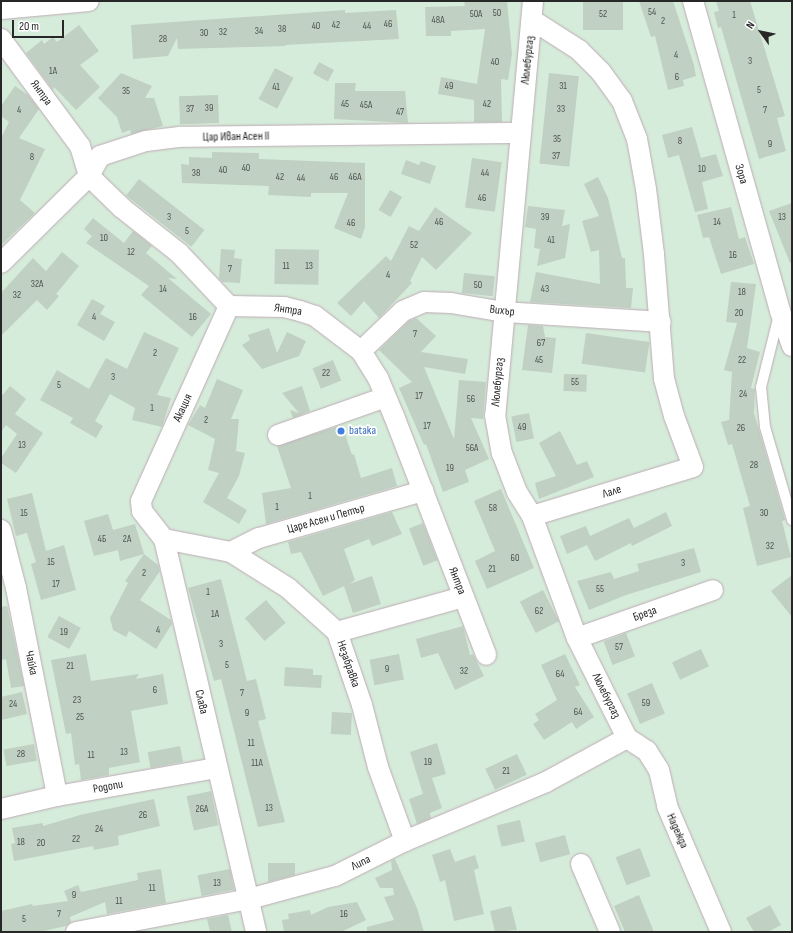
<!DOCTYPE html>
<html>
<head>
<meta charset="utf-8">
<style>
	body { margin:0 }
	#map { position:relative; width:793px; height:933px; overflow:hidden; background:#d6ecda; font-family:"Sofia Sans Condensed",sans-serif }
	div>[style] { position:absolute }
	[style*='--x'] { left:calc(var(--x)*1px); top:calc(var(--y)*1px); width:calc(var(--w)*1px); rotate:calc(var(--a)*1deg) }
	.building>* { inset:0; background:#c0d0c3; transform-origin:0 0 }
	.roads { filter:drop-shadow(0 0 1px #bdabb5) drop-shadow(0 0 1px #bdabb5) }
	.service>* { height:10px; margin:-5px; padding:0 5px; transform-origin:5px; border-radius:5px; background:#fff }
	.minor>* { height:20px; margin:-10px; padding:0 10px; transform-origin:10px; border-radius:10px; background:#fff }
	.dots>* { width:11px; height:11px; translate:-50% -50%; box-sizing:border-box; border:2px solid #fff; border-radius:50% }
	span { translate:-50% -50%; white-space:nowrap; text-align:center; line-height:1.15; -webkit-text-stroke:3.5px #fff; paint-order:stroke }
	.number-label { font-size:10px; color:#4d514e }
	.number-label span { -webkit-text-stroke-width:0 }
	.street-label { font-size:12px; color:#272727 }
	.shop-label { font-size:12px; color:#366cbe }
	.left { translate:0 -50%; text-align:left }
	.frame { position:absolute; inset:0; border:2px solid #272727; pointer-events:none }
	.north { position:absolute; left:741px; top:12px; width:40px; height:40px; -webkit-text-stroke:3px #fff; paint-order:stroke; rotate:303deg; font-size:11px; font-weight:700; line-height:16px; text-align:center; color:#272727 }
	.north::after { content:''; display:block; margin:auto; width:14px; height:18px; background:#272727; clip-path:polygon(50% 0,100% 100%,50% 72%,0 100%) }
	.scale { position:absolute; left:12px; top:20px; width:52px; height:18px; box-sizing:border-box; border:2px solid #272727; border-top:0; padding-left:5px; font-size:12px; line-height:14px; white-space:nowrap; color:#272727; -webkit-text-stroke:3px #fff; paint-order:stroke }
</style>
</head>
<body>
<div id="map">
	<div class="building">
		<i style="clip-path:polygon(464px 1px,507px 1px,512px 54px,508px 80px,501px 79px,502px 122px,474px 122px,474px 100px,438px 94px,441px 77px,477px 84px,485px 29px,451px 31px,451px 36px,426px 36px,425px 7px,465px 6px)"></i>
		<i style="left:583px;top:1px;width:40px;height:29px"></i>
		<i style="clip-path:polygon(639px 1px,673px 1px,694px 65px,696px 76px,683px 80px,684px 86px,668px 90px,655px 36px,651px 37px)"></i>
		<i style="clip-path:polygon(716px 1px,750px 1px,785px 116px,777px 118px,786px 151px,759px 159px,721px 27px,718px 28px,714px 12px,719px 11px)"></i>
		<i style="clip-path:polygon(345px 10px,345px 13px,396px 10px,399px 39px,284px 45px,287px 46px,178px 49px,177px 38px,168px 56px,133px 59px,131px 25px)"></i>
		<i style="clip-path:polygon(79px 25px,99px 51px,80px 65px,100px 87px,76px 110px,54px 87px,53px 90px,26px 53px,42px 40px,44px 44px,53px 37px,57px 42px)"></i>
		<i style="left:319px;top:62px;width:17px;height:13px;rotate:28deg"></i>
		<i style="left:275px;top:68px;width:21px;height:35px;rotate:28deg"></i>
		<i style="clip-path:polygon(121px 73px,152px 86px,145px 98px,154px 98px,163px 126px,131px 134px,130px 130px,122px 133px,117px 117px,98px 98px)"></i>
		<i style="left:549px;top:73px;width:30px;height:91px;rotate:6deg"></i>
		<i style="clip-path:polygon(335px 83px,356px 83px,355px 91px,405px 91px,408px 123px,334px 119px)"></i>
		<i style="clip-path:polygon(15px 86px,28px 95px,39px 109px,19px 138px,45px 149px,20px 200px,35px 213px,1px 245px,1px 138px,9px 122px,1px 116px,1px 106px)"></i>
		<i style="left:218px;top:95px;width:28px;height:39px;rotate:88deg"></i>
		<i style="clip-path:polygon(692px 127px,701px 158px,716px 154px,723px 176px,702px 182px,708px 209px,695px 212px,679px 155px,668px 158px,662px 135px)"></i>
		<i style="clip-path:polygon(212px 152px,259px 153px,259px 159px,365px 163px,365px 227px,361px 239px,334px 228px,348px 193px,311px 193px,311px 197px,268px 195px,269px 186px,182px 183px,181px 164px,189px 165px,189px 157px,212px 158px)"></i>
		<i style="left:472px;top:158px;width:30px;height:50px;rotate:8deg"></i>
		<i style="clip-path:polygon(406px 160px,419px 165px,421px 161px,436px 166px,430px 184px,401px 174px)"></i>
		<i style="clip-path:polygon(598px 177px,608px 198px,622px 258px,625px 258px,626px 288px,633px 288px,631px 308px,530px 302px,536px 272px,600px 284px,599px 250px,591px 252px,582px 221px,599px 216px,584px 184px)"></i>
		<i style="left:139px;top:179px;width:83px;height:21px;rotate:38deg"></i>
		<i style="left:390px;top:190px;width:14px;height:23px;rotate:30deg"></i>
		<i style="clip-path:polygon(792px 203px,792px 263px,790px 263px,769px 211px)"></i>
		<i style="clip-path:polygon(528px 206px,565px 210px,562px 226px,570px 224px,565px 258px,537px 266px,540px 249px,534px 248px,536px 229px,525px 227px)"></i>
		<i style="clip-path:polygon(435px 207px,472px 233px,436px 270px,422px 257px,410px 281px,412px 283px,379px 318px,364px 301px,351px 316px,337px 303px,386px 256px,391px 261px,409px 226px,419px 231px)"></i>
		<i style="clip-path:polygon(731px 207px,739px 239px,745px 237px,754px 264px,721px 274px,709px 237px,703px 238px,697px 215px)"></i>
		<i style="clip-path:polygon(93px 218px,124px 243px,133px 231px,152px 246px,146px 253px,177px 279px,168px 278px,211px 314px,192px 337px,141px 295px,149px 286px,86px 243px,92px 236px,84px 229px)"></i>
		<i style="clip-path:polygon(221px 249px,235px 250px,234px 258px,242px 259px,240px 283px,222px 282px,219px 278px)"></i>
		<i style="left:275px;top:249px;width:44px;height:35px;rotate:1deg"></i>
		<i style="clip-path:polygon(62px 252px,79px 266px,56px 294px,59px 296px,47px 310px,37px 300px,1px 336px,1px 293px,33px 258px,46px 271px)"></i>
		<i style="left:464px;top:273px;width:31px;height:20px;rotate:6deg"></i>
		<i style="clip-path:polygon(731px 282px,756px 284px,747px 348px,760px 352px,751px 388px,755px 389px,754px 413px,785px 520px,782px 521px,791px 557px,757px 566px,743px 508px,750px 506px,732px 444px,728px 445px,721px 422px,729px 420px,732px 372px,724px 370px,737px 323px,726px 322px)"></i>
		<i style="clip-path:polygon(92px 299px,105px 306px,100px 314px,115px 322px,104px 341px,77px 325px)"></i>
		<i style="clip-path:polygon(416px 318px,436px 336px,421px 352px,468px 359px,465px 374px,424px 367px,454px 439px,459px 380px,486px 382px,483px 419px,471px 418px,489px 459px,465px 470px,469px 482px,443px 492px,426px 444px,424px 445px,399px 388px,412px 382px,379px 350px,409px 321px)"></i>
		<i style="clip-path:polygon(528px 325px,543px 326px,545px 337px,556px 338px,552px 373px,522px 370px)"></i>
		<i style="clip-path:polygon(269px 328px,277px 353px,287px 332px,306px 341px,299px 356px,262px 369px,242px 345px,250px 340px,248px 335px)"></i>
		<i style="clip-path:polygon(144px 332px,179px 348px,157px 395px,171px 398px,162px 427px,132px 420px,135px 408px,110px 394px,95px 421px,103px 426px,96px 438px,70px 423px,73px 418px,40px 400px,57px 370px,89px 389px,106px 358px,127px 369px)"></i>
		<i style="left:586px;top:333px;width:64px;height:31px;rotate:8deg"></i>
		<i style="left:333px;top:360px;width:22px;height:22px;rotate:68deg"></i>
		<i style="left:564px;top:374px;width:23px;height:17px;rotate:2deg"></i>
		<i style="clip-path:polygon(217px 379px,243px 390px,231px 419px,239px 419px,236px 451px,245px 453px,239px 476px,227px 498px,247px 510px,239px 524px,203px 502px,219px 473px,208px 470px,215px 439px,188px 425px,200px 405px,205px 408px)"></i>
		<i style="clip-path:polygon(10px 386px,26px 399px,15px 414px,43px 433px,16px 473px,1px 463px,1px 458px,17px 434px,6px 425px,1px 432px,1px 397px)"></i>
		<i style="clip-path:polygon(302px 386px,310px 411px,293px 418px,290px 410px,299px 413px,282px 393px)"></i>
		<i style="left:529px;top:413px;width:26px;height:18px;rotate:79deg"></i>
		<i style="clip-path:polygon(342px 425px,352px 455px,354px 454px,361px 478px,392px 468px,397px 486px,266px 524px,262px 493px,291px 488px,277px 446px)"></i>
		<i style="clip-path:polygon(560px 431px,577px 465px,587px 461px,594px 477px,539px 499px,535px 483px,556px 476px,539px 443px)"></i>
		<i style="clip-path:polygon(501px 489px,534px 568px,487px 589px,475px 561px,495px 551px,474px 501px)"></i>
		<i style="clip-path:polygon(32px 493px,46px 551px,64px 545px,76px 590px,41px 600px,31px 564px,36px 562px,27px 533px,16px 536px,7px 499px)"></i>
		<i style="clip-path:polygon(392px 512px,402px 534px,372px 546px,369px 539px,344px 549px,355px 580px,349px 584px,372px 576px,381px 604px,353px 613px,344px 586px,323px 596px,301px 552px,291px 554px,288px 542px)"></i>
		<i style="clip-path:polygon(666px 512px,672px 526px,632px 546px,631px 543px,595px 561px,587px 545px,567px 554px,560px 536px,586px 526px,590px 536px,629px 518px,634px 528px)"></i>
		<i style="clip-path:polygon(108px 514px,113px 530px,135px 524px,144px 554px,120px 561px,118px 550px,94px 556px,84px 521px)"></i>
		<i style="left:423px;top:523px;width:40px;height:15px;rotate:69deg"></i>
		<i style="clip-path:polygon(694px 548px,701px 572px,626px 595px,589px 610px,577px 581px,611px 572px,614px 579px,639px 571px,637px 564px)"></i>
		<i style="clip-path:polygon(144px 554px,158px 565px,160px 571px,140px 600px,171px 620px,172px 624px,156px 649px,129px 631px,126px 637px,113px 630px,110px 618px,128px 583px,125px 581px)"></i>
		<i style="clip-path:polygon(792px 575px,792px 617px,771px 591px)"></i>
		<i style="clip-path:polygon(221px 579px,247px 681px,256px 679px,266px 719px,258px 721px,285px 822px,258px 827px,221px 679px,214px 681px,188px 588px)"></i>
		<i style="left:543px;top:590px;width:35px;height:26px;rotate:63deg"></i>
		<i style="left:266px;top:600px;width:30px;height:28px;rotate:49deg"></i>
		<i style="clip-path:polygon(7px 606px,24px 686px,11px 688px,6px 659px,1px 660px,1px 607px)"></i>
		<i style="left:59px;top:616px;width:25px;height:24px;rotate:29deg"></i>
		<i style="clip-path:polygon(463px 626px,470px 655px,473px 654px,484px 676px,455px 690px,438px 653px,421px 658px,416px 639px)"></i>
		<i style="left:626px;top:633px;width:25px;height:24px;rotate:69deg"></i>
		<i style="left:701px;top:649px;width:19px;height:32px;rotate:65deg"></i>
		<i style="clip-path:polygon(86px 654px,91px 681px,139px 674px,136px 679px,163px 674px,168px 704px,131px 711px,140px 762px,109px 768px,109px 775px,81px 780px,79px 764px,75px 765px,71px 733px,66px 734px,51px 660px)"></i>
		<i style="left:399px;top:654px;width:26px;height:30px;rotate:79deg"></i>
		<i style="clip-path:polygon(565px 654px,580px 685px,575px 687px,594px 717px,576px 729px,572px 722px,544px 740px,533px 724px,539px 720px,535px 714px,557px 700px,541px 665px)"></i>
		<i style="clip-path:polygon(285px 667px,313px 669px,313px 675px,322px 675px,321px 688px,284px 686px)"></i>
		<i style="left:652px;top:683px;width:33px;height:27px;rotate:67deg"></i>
		<i style="clip-path:polygon(22px 692px,27px 714px,1px 720px,1px 697px)"></i>
		<i style="left:332px;top:712px;width:20px;height:22px;rotate:3deg"></i>
		<i style="clip-path:polygon(437px 743px,446px 774px,432px 778px,442px 808px,430px 813px,431px 818px,417px 824px,409px 799px,423px 794px,410px 752px)"></i>
		<i style="left:34px;top:744px;width:17px;height:31px;rotate:80deg"></i>
		<i style="left:180px;top:746px;width:16px;height:33px;rotate:79deg"></i>
		<i style="left:517px;top:754px;width:23px;height:35px;rotate:65deg"></i>
		<i style="left:211px;top:791px;width:35px;height:25px;rotate:78deg"></i>
		<i style="clip-path:polygon(154px 799px,160px 826px,118px 836px,119px 845px,94px 850px,93px 846px,14px 861px,11px 844px,15px 843px,12px 828px,43px 823px,43px 826px,80px 815px)"></i>
		<i style="left:520px;top:820px;width:22px;height:24px;rotate:77deg"></i>
		<i style="left:565px;top:835px;width:20px;height:31px;rotate:75deg"></i>
		<i style="left:640px;top:848px;width:30px;height:26px;rotate:69deg"></i>
		<i style="clip-path:polygon(450px 849px,455px 862px,475px 855px,479px 868px,474px 870px,484px 914px,454px 921px,445px 880px,440px 882px,432px 855px)"></i>
		<i style="clip-path:polygon(395px 859px,417px 908px,424px 932px,367px 932px,367px 927px,394px 920px,384px 897px,394px 895px,393px 888px,380px 888px,375px 878px,392px 870px,391px 861px)"></i>
		<i style="clip-path:polygon(268px 863px,295px 863px,295px 875px,268px 882px)"></i>
		<i style="clip-path:polygon(161px 869px,166px 903px,107px 914px,105px 902px,70px 917px,71px 922px,66px 926px,39px 932px,1px 932px,1px 911px,32px 904px,33px 906px,68px 901px,64px 891px,78px 885px,81px 892px,138px 880px,137px 873px)"></i>
		<i style="left:230px;top:869px;width:21px;height:33px;rotate:79deg"></i>
		<i style="clip-path:polygon(639px 895px,654px 932px,625px 932px,614px 906px)"></i>
		<i style="clip-path:polygon(357px 902px,366px 920px,341px 932px,284px 932px,282px 920px,289px 919px,288px 914px,310px 910px,311px 915px,328px 907px)"></i>
		<i style="clip-path:polygon(770px 905px,781px 925px,768px 932px,754px 932px,746px 918px)"></i>
		<i style="clip-path:polygon(511px 906px,517px 930px,495px 932px,490px 911px)"></i>
		<i style="clip-path:polygon(228px 915px,232px 932px,210px 932px,207px 919px)"></i>
	</div>
	<div class="roads">
		<div class="service">
			<i style="--x:779;--y:315;--w:74;--a:104"></i>
			<i style="--x:761;--y:387;--w:40;--a:84.3"></i>
			<i style="--x:765;--y:427;--w:97;--a:73.8"></i>
		</div>
		<div class="minor">
			<i style="--x:533;--y:1;--w:416;--a:95.2"></i>
			<i style="--x:495;--y:415;--w:39;--a:80"></i>
			<i style="--x:502;--y:453;--w:42;--a:69"></i>
			<i style="--x:517;--y:492;--w:28;--a:58"></i>
			<i style="--x:532;--y:516;--w:130;--a:69.8"></i>
			<i style="--x:577;--y:638;--w:112;--a:63.4"></i>
			<i style="--x:693;--y:1;--w:322;--a:74.3"></i>
			<i style="--x:780;--y:311;--w:37;--a:71"></i>
			<i style="--x:1;--y:9;--w:88;--a:-5.2"></i>
			<i style="--x:1;--y:39;--w:133;--a:53.6"></i>
			<i style="--x:80;--y:146;--w:31;--a:73"></i>
			<i style="--x:89;--y:176;--w:46;--a:44.1"></i>
			<i style="--x:122;--y:208;--w:73;--a:38.3"></i>
			<i style="--x:179;--y:253;--w:73;--a:46.7"></i>
			<i style="--x:229;--y:306;--w:55;--a:1"></i>
			<i style="--x:284;--y:307;--w:16;--a:14"></i>
			<i style="--x:300;--y:311;--w:16;--a:18"></i>
			<i style="--x:315;--y:316;--w:58;--a:37.3"></i>
			<i style="--x:361;--y:351;--w:32;--a:58"></i>
			<i style="--x:378;--y:378;--w:41;--a:67.2"></i>
			<i style="--x:394;--y:416;--w:256;--a:68.9"></i>
			<i style="--x:1;--y:263;--w:124;--a:-44.7"></i>
			<i style="--x:89;--y:176;--w:23;--a:-61"></i>
			<i style="--x:100;--y:156;--w:48;--a:-18.1"></i>
			<i style="--x:146;--y:141;--w:34;--a:-7"></i>
			<i style="--x:180;--y:137;--w:341;--a:-0.7"></i>
			<i style="--x:229;--y:306;--w:214;--a:114.3"></i>
			<i style="--x:141;--y:501;--w:10;--a:84"></i>
			<i style="--x:142;--y:511;--w:36;--a:52"></i>
			<i style="--x:164;--y:539;--w:404;--a:76.8"></i>
			<i style="--x:361;--y:351;--w:58;--a:-43.6"></i>
			<i style="--x:403;--y:311;--w:23;--a:-23"></i>
			<i style="--x:424;--y:302;--w:27;--a:2"></i>
			<i style="--x:451;--y:303;--w:54;--a:9.6"></i>
			<i style="--x:504;--y:312;--w:157;--a:3.6"></i>
			<i style="--x:278;--y:435;--w:114;--a:-19.4"></i>
			<i style="--x:532;--y:516;--w:168;--a:-16.9"></i>
			<i style="--x:693;--y:467;--w:54;--a:-110.4"></i>
			<i style="--x:674;--y:416;--w:38;--a:-105"></i>
			<i style="--x:664;--y:379;--w:125;--a:-94.6"></i>
			<i style="--x:654;--y:254;--w:65;--a:-97"></i>
			<i style="--x:646;--y:189;--w:51;--a:-100.2"></i>
			<i style="--x:637;--y:139;--w:41;--a:-111.5"></i>
			<i style="--x:622;--y:101;--w:36;--a:-126"></i>
			<i style="--x:601;--y:72;--w:31;--a:-135"></i>
			<i style="--x:579;--y:50;--w:56;--a:-147.4"></i>
			<i style="--x:1;--y:530;--w:60;--a:75.5"></i>
			<i style="--x:16;--y:588;--w:212;--a:78.8"></i>
			<i style="--x:164;--y:539;--w:68;--a:11"></i>
			<i style="--x:231;--y:552;--w:67;--a:32.3"></i>
			<i style="--x:288;--y:588;--w:66;--a:41.9"></i>
			<i style="--x:337;--y:632;--w:77;--a:71.1"></i>
			<i style="--x:362;--y:705;--w:64;--a:75.5"></i>
			<i style="--x:378;--y:767;--w:79;--a:70"></i>
			<i style="--x:231;--y:552;--w:31;--a:-27"></i>
			<i style="--x:259;--y:538;--w:171;--a:-16"></i>
			<i style="--x:337;--y:632;--w:131;--a:-15.5"></i>
			<i style="--x:577;--y:638;--w:144;--a:-19.4"></i>
			<i style="--x:627;--y:738;--w:24;--a:33"></i>
			<i style="--x:647;--y:751;--w:22;--a:58"></i>
			<i style="--x:659;--y:770;--w:37;--a:77"></i>
			<i style="--x:667;--y:806;--w:137;--a:66.8"></i>
			<i style="--x:1;--y:809;--w:57;--a:-13.1"></i>
			<i style="--x:57;--y:796;--w:161;--a:-10"></i>
			<i style="--x:581;--y:864;--w:74;--a:66.9"></i>
			<i style="--x:76;--y:932;--w:176;--a:-10.8"></i>
			<i style="--x:249;--y:899;--w:89;--a:-15"></i>
			<i style="--x:335;--y:876;--w:78;--a:-26.6"></i>
			<i style="--x:405;--y:841;--w:153;--a:-22.7"></i>
			<i style="--x:546;--y:782;--w:92;--a:-28.5"></i>
		</div>
	</div>
	<div class="dots">
		<i style="left:341px;top:431px;background:#3f7fe0"></i>
	</div>
	<div class="number-label">
		<span style="left:652px;top:13px">54</span>
		<span style="left:497px;top:14px">50</span>
		<span style="left:476px;top:15px">50А</span>
		<span style="left:603px;top:15px">52</span>
		<span style="left:734px;top:16px">1</span>
		<span style="left:438px;top:21px">48А</span>
		<span style="left:663px;top:22px">2</span>
		<span style="left:388px;top:25px">46</span>
		<span style="left:336px;top:26px">42</span>
		<span style="left:316px;top:27px">40</span>
		<span style="left:367px;top:27px">44</span>
		<span style="left:282px;top:30px">38</span>
		<span style="left:259px;top:32px">34</span>
		<span style="left:223px;top:33px">32</span>
		<span style="left:204px;top:34px">30</span>
		<span style="left:163px;top:40px">28</span>
		<span style="left:676px;top:56px">4</span>
		<span style="left:750px;top:62px">3</span>
		<span style="left:495px;top:63px">40</span>
		<span style="left:53px;top:72px">1А</span>
		<span style="left:677px;top:78px">6</span>
		<span style="left:449px;top:87px">49</span>
		<span style="left:563px;top:87px">31</span>
		<span style="left:276px;top:88px">41</span>
		<span style="left:759px;top:91px">5</span>
		<span style="left:126px;top:92px">35</span>
		<span style="left:345px;top:105px">45</span>
		<span style="left:487px;top:105px">42</span>
		<span style="left:366px;top:106px">45А</span>
		<span style="left:209px;top:109px">39</span>
		<span style="left:190px;top:110px">37</span>
		<span style="left:561px;top:110px">33</span>
		<span style="left:19px;top:111px">4</span>
		<span style="left:765px;top:111px">7</span>
		<span style="left:400px;top:113px">47</span>
		<span style="left:557px;top:140px">35</span>
		<span style="left:680px;top:142px">8</span>
		<span style="left:770px;top:145px">9</span>
		<span style="left:556px;top:157px">37</span>
		<span style="left:32px;top:158px">8</span>
		<span style="left:246px;top:169px">40</span>
		<span style="left:702px;top:170px">10</span>
		<span style="left:223px;top:171px">40</span>
		<span style="left:196px;top:174px">38</span>
		<span style="left:485px;top:174px">44</span>
		<span style="left:280px;top:178px">42</span>
		<span style="left:334px;top:178px">46</span>
		<span style="left:355px;top:178px">46А</span>
		<span style="left:301px;top:179px">44</span>
		<span style="left:482px;top:199px">46</span>
		<span style="left:169px;top:218px">3</span>
		<span style="left:545px;top:218px">39</span>
		<span style="left:782px;top:218px">13</span>
		<span style="left:439px;top:223px">46</span>
		<span style="left:717px;top:223px">14</span>
		<span style="left:351px;top:224px">46</span>
		<span style="left:187px;top:232px">5</span>
		<span style="left:104px;top:239px">10</span>
		<span style="left:551px;top:241px">41</span>
		<span style="left:414px;top:246px">52</span>
		<span style="left:131px;top:253px">12</span>
		<span style="left:733px;top:256px">16</span>
		<span style="left:286px;top:267px">11</span>
		<span style="left:309px;top:267px">13</span>
		<span style="left:230px;top:270px">7</span>
		<span style="left:388px;top:276px">4</span>
		<span style="left:37px;top:285px">32А</span>
		<span style="left:478px;top:286px">50</span>
		<span style="left:163px;top:290px">14</span>
		<span style="left:545px;top:290px">43</span>
		<span style="left:742px;top:293px">18</span>
		<span style="left:17px;top:296px">32</span>
		<span style="left:739px;top:314px">20</span>
		<span style="left:94px;top:318px">4</span>
		<span style="left:193px;top:318px">16</span>
		<span style="left:415px;top:335px">7</span>
		<span style="left:541px;top:344px">67</span>
		<span style="left:155px;top:354px">2</span>
		<span style="left:539px;top:361px">45</span>
		<span style="left:742px;top:361px">22</span>
		<span style="left:326px;top:374px">22</span>
		<span style="left:113px;top:378px">3</span>
		<span style="left:575px;top:383px">55</span>
		<span style="left:59px;top:386px">5</span>
		<span style="left:743px;top:395px">24</span>
		<span style="left:419px;top:397px">17</span>
		<span style="left:471px;top:400px">56</span>
		<span style="left:152px;top:409px">1</span>
		<span style="left:206px;top:421px">2</span>
		<span style="left:427px;top:427px">17</span>
		<span style="left:522px;top:428px">49</span>
		<span style="left:741px;top:429px">26</span>
		<span style="left:22px;top:446px">13</span>
		<span style="left:472px;top:449px">56А</span>
		<span style="left:754px;top:466px">28</span>
		<span style="left:450px;top:469px">19</span>
		<span style="left:310px;top:497px">1</span>
		<span style="left:277px;top:508px">1</span>
		<span style="left:493px;top:509px">58</span>
		<span style="left:24px;top:514px">15</span>
		<span style="left:764px;top:514px">30</span>
		<span style="left:102px;top:540px">4Б</span>
		<span style="left:127px;top:540px">2А</span>
		<span style="left:770px;top:547px">32</span>
		<span style="left:515px;top:559px">60</span>
		<span style="left:51px;top:563px">15</span>
		<span style="left:683px;top:564px">3</span>
		<span style="left:492px;top:570px">21</span>
		<span style="left:144px;top:574px">2</span>
		<span style="left:56px;top:585px">17</span>
		<span style="left:600px;top:590px">55</span>
		<span style="left:208px;top:593px">1</span>
		<span style="left:539px;top:612px">62</span>
		<span style="left:215px;top:615px">1А</span>
		<span style="left:158px;top:631px">4</span>
		<span style="left:64px;top:633px">19</span>
		<span style="left:221px;top:645px">3</span>
		<span style="left:619px;top:648px">57</span>
		<span style="left:227px;top:666px">5</span>
		<span style="left:70px;top:667px">21</span>
		<span style="left:387px;top:670px">9</span>
		<span style="left:464px;top:672px">32</span>
		<span style="left:560px;top:675px">64</span>
		<span style="left:155px;top:691px">6</span>
		<span style="left:242px;top:694px">7</span>
		<span style="left:77px;top:701px">23</span>
		<span style="left:646px;top:704px">59</span>
		<span style="left:13px;top:705px">24</span>
		<span style="left:578px;top:713px">64</span>
		<span style="left:247px;top:714px">9</span>
		<span style="left:80px;top:718px">25</span>
		<span style="left:251px;top:744px">11</span>
		<span style="left:124px;top:753px">13</span>
		<span style="left:21px;top:755px">28</span>
		<span style="left:91px;top:756px">11</span>
		<span style="left:428px;top:763px">19</span>
		<span style="left:257px;top:764px">11А</span>
		<span style="left:506px;top:772px">21</span>
		<span style="left:269px;top:809px">13</span>
		<span style="left:202px;top:810px">26А</span>
		<span style="left:143px;top:816px">26</span>
		<span style="left:99px;top:830px">24</span>
		<span style="left:76px;top:840px">22</span>
		<span style="left:21px;top:843px">18</span>
		<span style="left:41px;top:844px">20</span>
		<span style="left:217px;top:884px">13</span>
		<span style="left:152px;top:889px">11</span>
		<span style="left:74px;top:896px">9</span>
		<span style="left:119px;top:902px">11</span>
		<span style="left:59px;top:915px">7</span>
		<span style="left:344px;top:915px">16</span>
		<span style="left:24px;top:920px">5</span>
	</div>
	<div class="street-label">
		<span style="left:528px;top:60px;rotate:-84deg">Люлебургаз</span>
		<span style="left:41px;top:93px;rotate:54deg">Янтра</span>
		<span style="left:236px;top:137px;rotate:-1deg">Цар Иван Асен II</span>
		<span style="left:741px;top:174px;rotate:74deg">Зора</span>
		<span style="left:288px;top:310px;rotate:9deg">Янтра</span>
		<span style="left:502px;top:311px;rotate:7deg">Вихър</span>
		<span style="left:498px;top:382px;rotate:-85deg">Люлебургаз</span>
		<span style="left:183px;top:408px;rotate:-65deg">Акация</span>
		<span style="left:612px;top:492px;rotate:-17deg">Лале</span>
		<span style="left:326px;top:519px;rotate:-16deg">Царе Асен и Петър</span>
		<span style="left:457px;top:581px;rotate:69deg">Янтра</span>
		<span style="left:645px;top:614px;rotate:-20deg">Бреза</span>
		<span style="left:31px;top:663px;rotate:79deg">Чайка</span>
		<span style="left:348px;top:664px;rotate:71deg">Незабравка</span>
		<span style="left:606px;top:696px;rotate:63deg">Люлебургаз</span>
		<span style="left:201px;top:702px;rotate:77deg">Слава</span>
		<span style="left:108px;top:787px;rotate:-10deg">Родопи</span>
		<span style="left:677px;top:831px;rotate:66deg">Надежда</span>
		<span style="left:361px;top:863px;rotate:-26deg">Липа</span>
	</div>
	<div class="shop-label">
		<span class="left" style="left:349px;top:431px">bataka</span>
	</div>
	<div class="frame"></div>
	<div class="north">N</div>
	<div class="scale">20 m</div>
</div>
</body>
</html>
